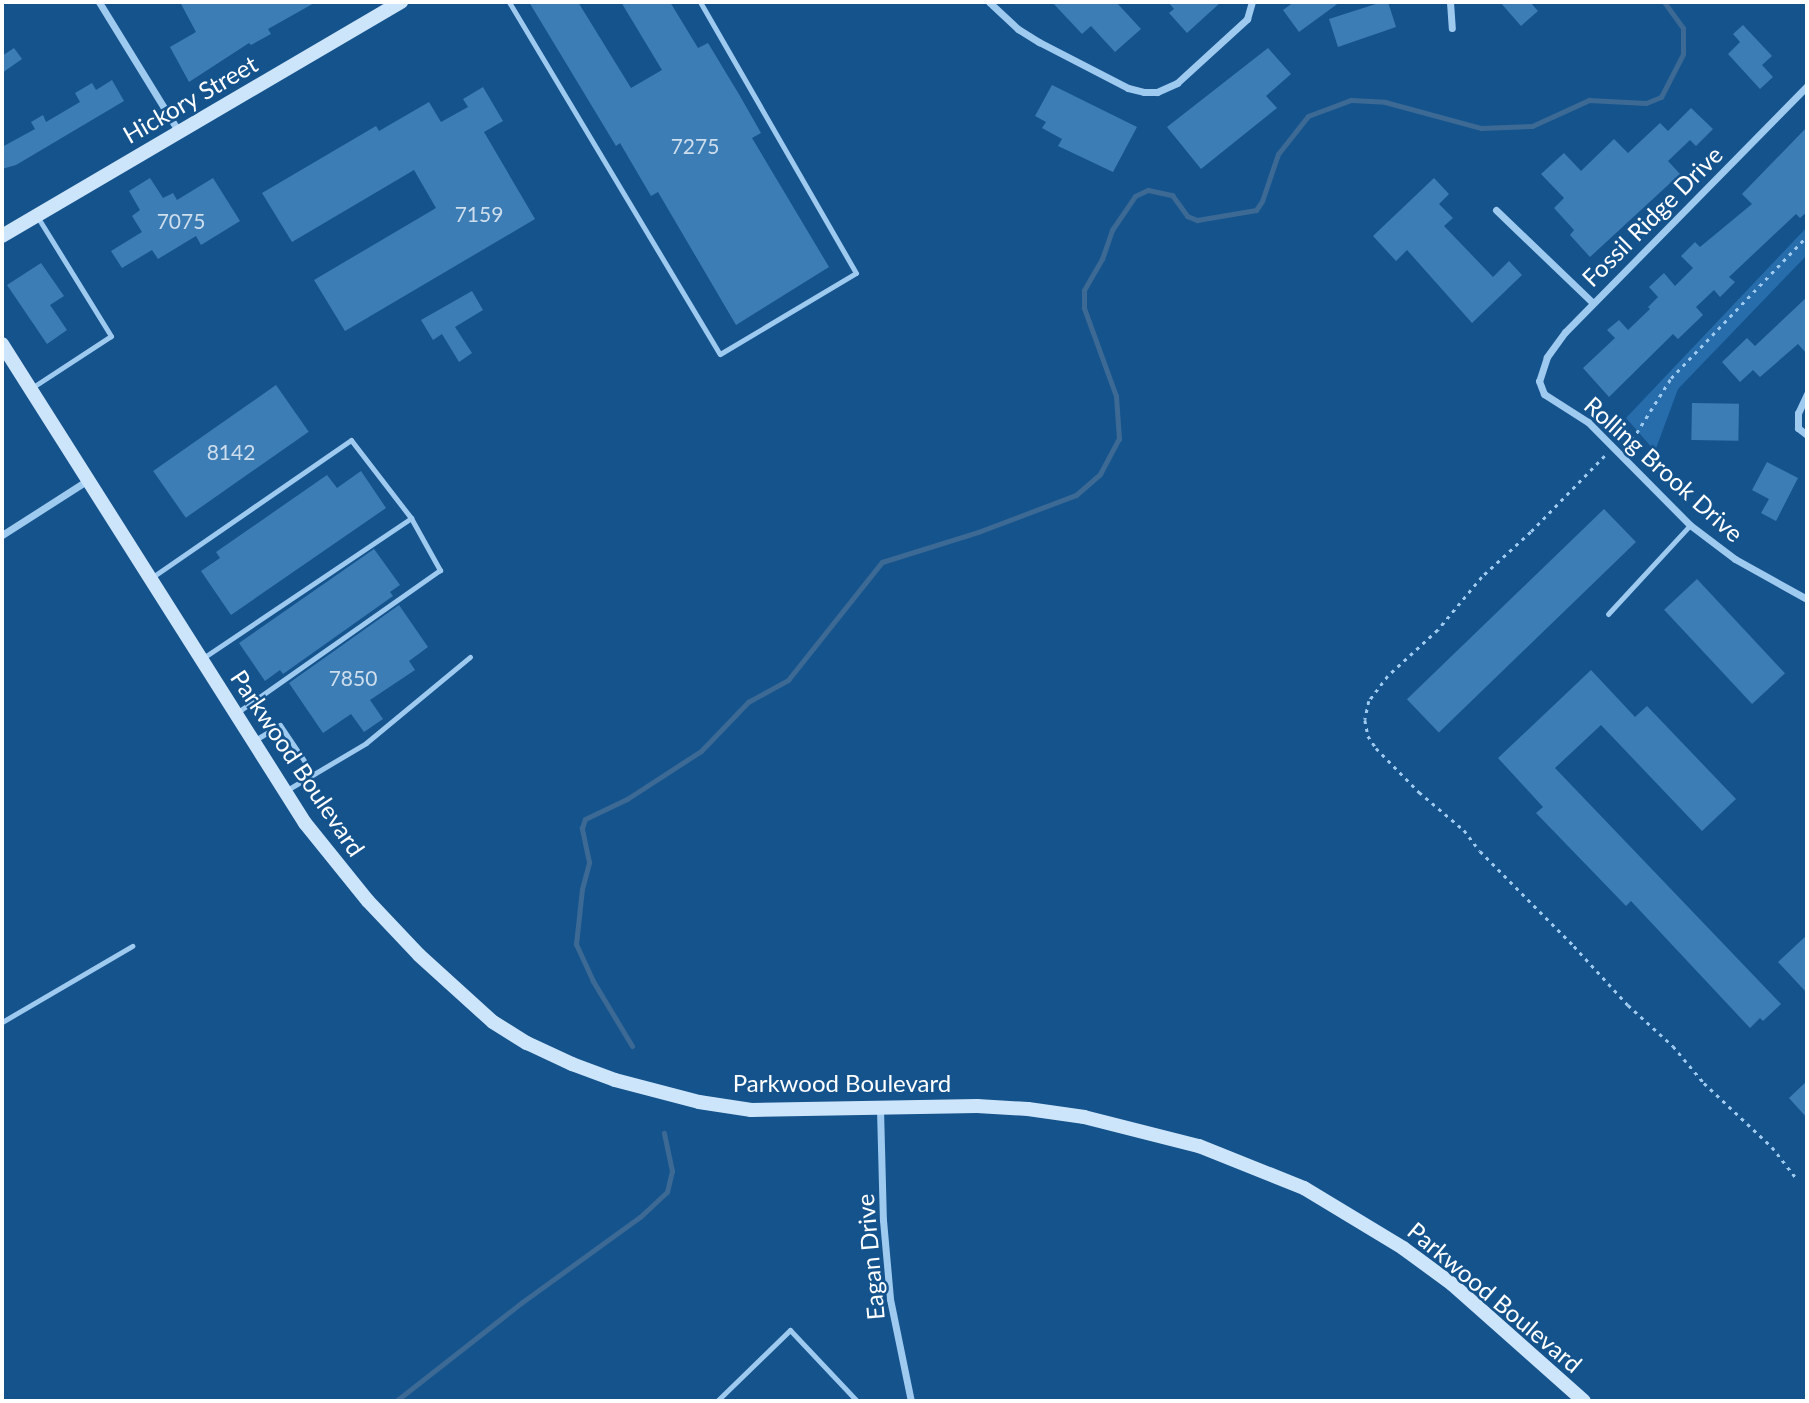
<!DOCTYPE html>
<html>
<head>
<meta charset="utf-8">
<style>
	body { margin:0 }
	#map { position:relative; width:1809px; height:1403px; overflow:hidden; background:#15538d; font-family:Lato,sans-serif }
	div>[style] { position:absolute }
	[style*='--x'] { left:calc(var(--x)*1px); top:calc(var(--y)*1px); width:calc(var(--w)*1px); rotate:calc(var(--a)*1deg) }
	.green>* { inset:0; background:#276dac }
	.stream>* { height:5px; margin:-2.5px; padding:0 2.5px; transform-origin:2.5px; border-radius:2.5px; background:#3c6a94 }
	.building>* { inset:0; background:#3d7db6; transform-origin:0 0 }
	.path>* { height:2.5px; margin-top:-1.25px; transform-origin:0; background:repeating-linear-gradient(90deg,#9fcaf0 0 3.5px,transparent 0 8.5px) }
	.lane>* { height:5px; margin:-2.5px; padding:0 2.5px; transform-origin:2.5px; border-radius:2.5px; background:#9fcaf0 }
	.street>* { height:7px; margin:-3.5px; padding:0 3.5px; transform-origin:3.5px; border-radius:3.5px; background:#9fcaf0 }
	.secondary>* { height:14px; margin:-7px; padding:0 7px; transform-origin:7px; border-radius:7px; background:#cde5fb }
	span { translate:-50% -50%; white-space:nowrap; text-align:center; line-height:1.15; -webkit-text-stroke:5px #15538d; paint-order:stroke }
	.number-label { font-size:21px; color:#cedeed }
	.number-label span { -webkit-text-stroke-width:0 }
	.street-label { font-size:24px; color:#fff }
	.frame { position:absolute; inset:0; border:4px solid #fff; pointer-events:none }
</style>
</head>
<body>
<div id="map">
	<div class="green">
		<i style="clip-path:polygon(1807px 227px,1807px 255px,1678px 389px,1655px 451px,1626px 418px)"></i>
	</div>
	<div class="stream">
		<i style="--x:632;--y:1046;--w:76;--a:-121"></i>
		<i style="--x:593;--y:981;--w:41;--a:-114.7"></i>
		<i style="--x:576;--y:944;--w:55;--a:-83.8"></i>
		<i style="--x:582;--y:889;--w:28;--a:-75"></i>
		<i style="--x:589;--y:862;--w:35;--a:-102"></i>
		<i style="--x:582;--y:828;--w:9;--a:-72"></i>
		<i style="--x:585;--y:819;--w:47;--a:-25.5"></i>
		<i style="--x:627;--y:799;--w:88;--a:-33"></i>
		<i style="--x:701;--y:751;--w:68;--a:-46.2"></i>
		<i style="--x:748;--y:702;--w:46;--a:-28.8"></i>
		<i style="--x:788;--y:680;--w:151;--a:-51.5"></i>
		<i style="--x:882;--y:562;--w:101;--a:-17.4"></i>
		<i style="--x:978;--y:532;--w:105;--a:-20.7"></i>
		<i style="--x:1076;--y:495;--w:32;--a:-41"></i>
		<i style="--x:1100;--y:474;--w:40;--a:-62"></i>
		<i style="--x:1119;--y:439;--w:43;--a:-94"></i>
		<i style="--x:1116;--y:396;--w:94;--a:-110"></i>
		<i style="--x:1084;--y:308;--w:18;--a:-90"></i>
		<i style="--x:1084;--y:290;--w:36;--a:-60"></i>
		<i style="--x:1102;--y:259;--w:31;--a:-71"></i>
		<i style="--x:1112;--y:230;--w:41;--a:-55.9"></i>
		<i style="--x:1135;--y:196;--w:14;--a:-25"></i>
		<i style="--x:1148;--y:190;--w:25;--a:12"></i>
		<i style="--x:1172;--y:195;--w:26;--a:54"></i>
		<i style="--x:1187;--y:216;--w:11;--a:22"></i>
		<i style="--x:1197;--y:220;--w:60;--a:-9.6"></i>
		<i style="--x:1256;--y:210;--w:11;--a:-56"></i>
		<i style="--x:1262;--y:201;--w:50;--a:-71.2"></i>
		<i style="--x:1278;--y:154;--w:48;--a:-51.7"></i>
		<i style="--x:1308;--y:116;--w:46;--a:-20.4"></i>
		<i style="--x:1351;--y:100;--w:34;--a:3"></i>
		<i style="--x:1385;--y:102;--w:99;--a:15.2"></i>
		<i style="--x:1481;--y:128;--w:51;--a:-2.2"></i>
		<i style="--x:1532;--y:126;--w:63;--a:-24.5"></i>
		<i style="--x:1589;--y:100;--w:57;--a:3"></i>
		<i style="--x:1646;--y:103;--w:16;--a:-22"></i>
		<i style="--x:1661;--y:97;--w:48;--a:-62.9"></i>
		<i style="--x:1683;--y:54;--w:26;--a:-90"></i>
		<i style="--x:1683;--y:28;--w:32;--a:-126"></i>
		<i style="--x:396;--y:1401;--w:159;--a:-38.1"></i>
		<i style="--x:521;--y:1303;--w:147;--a:-35.9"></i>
		<i style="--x:640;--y:1217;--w:37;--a:-43"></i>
		<i style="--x:667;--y:1192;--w:22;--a:-77"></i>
		<i style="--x:672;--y:1171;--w:39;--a:-102"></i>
	</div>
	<div class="building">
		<i style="clip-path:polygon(180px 2px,316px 2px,268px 29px,271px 34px,251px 45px,249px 43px,189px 82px,170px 47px,196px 32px)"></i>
		<i style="clip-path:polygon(529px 2px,578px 2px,631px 88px,662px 70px,621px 2px,670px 2px,698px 48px,708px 43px,740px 96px,761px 133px,752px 138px,829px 267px,736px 325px,658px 192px,651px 196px,620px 143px,616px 146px)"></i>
		<i style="clip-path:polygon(1052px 2px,1116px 2px,1141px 29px,1115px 52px,1091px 26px,1082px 34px)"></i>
		<i style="clip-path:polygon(1168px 2px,1221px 2px,1187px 33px,1169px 13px,1174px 9px)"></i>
		<i style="clip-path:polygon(1294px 2px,1340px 2px,1299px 32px,1283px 10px)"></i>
		<i style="clip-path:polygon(1382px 2px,1388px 2px,1396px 27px,1338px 47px,1329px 19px)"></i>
		<i style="clip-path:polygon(1500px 2px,1530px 2px,1538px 11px,1521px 26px)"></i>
		<i style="clip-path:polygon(1743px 25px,1772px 56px,1762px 65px,1773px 77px,1760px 89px,1728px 54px,1740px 42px,1733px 34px)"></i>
		<i style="clip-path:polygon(14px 48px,22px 59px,2px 73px,2px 56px)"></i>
		<i style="clip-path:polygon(1268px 48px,1291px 74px,1266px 96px,1277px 108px,1201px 169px,1167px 127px)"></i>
		<i style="clip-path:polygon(112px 80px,124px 101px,16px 165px,2px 169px,2px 147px,35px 129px,31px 122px,43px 115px,46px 122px,80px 102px,75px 93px,92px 83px,96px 90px)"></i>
		<i style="clip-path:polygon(1052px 85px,1137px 127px,1113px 172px,1058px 146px,1062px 139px,1042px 128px,1046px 122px,1035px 116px)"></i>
		<i style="clip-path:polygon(483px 87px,503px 121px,484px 132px,535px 219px,345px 331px,314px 280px,436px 208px,414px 170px,292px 242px,262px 193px,376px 126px,379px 131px,429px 102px,441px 122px,468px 107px,463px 99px)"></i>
		<i style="clip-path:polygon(1691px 108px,1713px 129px,1696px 146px,1690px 140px,1668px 161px,1680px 174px,1590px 257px,1570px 235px,1574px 230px,1554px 208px,1564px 198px,1541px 174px,1564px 153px,1581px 171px,1614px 139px,1628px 153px,1660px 123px,1668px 131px)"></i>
		<i style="clip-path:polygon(1807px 127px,1807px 212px,1800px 218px,1796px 214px,1729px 277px,1735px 282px,1720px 297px,1714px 290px,1696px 307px,1703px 315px,1678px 339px,1673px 334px,1609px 397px,1583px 368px,1615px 338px,1607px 330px,1619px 320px,1628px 330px,1650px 309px,1648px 307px,1658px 297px,1649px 287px,1664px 273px,1675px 286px,1693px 268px,1681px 256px,1695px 242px,1700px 247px,1752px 204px,1742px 194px)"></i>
		<i style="clip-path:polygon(150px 178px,163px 198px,173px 193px,177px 200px,213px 178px,240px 221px,201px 245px,196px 236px,158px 259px,152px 250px,122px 268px,111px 251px,142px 232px,132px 216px,140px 210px,129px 191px)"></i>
		<i style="clip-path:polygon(1434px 178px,1449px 194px,1439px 204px,1453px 218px,1444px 226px,1493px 277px,1509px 261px,1522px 275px,1472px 323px,1407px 250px,1396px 261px,1373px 236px)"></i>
		<i style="clip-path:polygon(41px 263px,64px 296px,50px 305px,67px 330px,47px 344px,7px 285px)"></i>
		<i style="clip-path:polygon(472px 291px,483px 310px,455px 327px,472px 353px,459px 362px,442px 334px,433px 340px,421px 320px)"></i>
		<i style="clip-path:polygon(1807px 297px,1807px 354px,1798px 344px,1760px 377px,1753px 370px,1740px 382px,1722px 362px,1747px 338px,1755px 346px)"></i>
		<i style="left:276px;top:385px;width:57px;height:150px;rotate:55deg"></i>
		<i style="left:1692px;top:403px;width:47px;height:37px;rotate:1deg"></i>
		<i style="clip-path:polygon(1767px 462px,1798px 478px,1776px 521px,1761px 513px,1769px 499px,1752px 490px)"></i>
		<i style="clip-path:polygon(361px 471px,386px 508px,231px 615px,201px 571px,220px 558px,216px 552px,327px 475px,337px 488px)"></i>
		<i style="left:1604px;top:509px;width:46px;height:274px;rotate:46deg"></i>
		<i style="clip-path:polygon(374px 549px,400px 585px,390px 592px,393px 596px,283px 674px,280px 670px,265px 681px,239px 643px)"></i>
		<i style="left:1697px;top:579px;width:129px;height:45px;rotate:47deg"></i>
		<i style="clip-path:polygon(399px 605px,428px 647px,409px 661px,415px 670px,370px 700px,383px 719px,364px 732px,351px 714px,323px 733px,289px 683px)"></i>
		<i style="clip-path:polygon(1591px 670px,1635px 717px,1647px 706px,1736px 799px,1702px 831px,1601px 725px,1555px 768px,1781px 1004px,1763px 1021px,1760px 1018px,1750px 1028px,1631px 901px,1626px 906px,1536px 813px,1543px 807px,1498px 758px)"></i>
		<i style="clip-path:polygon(1807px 935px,1807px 993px,1778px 962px)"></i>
		<i style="clip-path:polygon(1807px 1081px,1807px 1118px,1789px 1098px)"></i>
	</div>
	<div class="path">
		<i style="--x:1626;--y:444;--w:7;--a:-34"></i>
		<i style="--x:1632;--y:440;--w:73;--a:-57.8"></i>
		<i style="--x:1671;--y:378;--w:197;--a:-46.2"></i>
		<i style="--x:1605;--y:456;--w:106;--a:134.2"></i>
		<i style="--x:1531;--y:532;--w:67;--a:137.4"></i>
		<i style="--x:1482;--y:577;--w:69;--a:129.7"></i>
		<i style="--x:1438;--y:630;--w:68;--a:137.4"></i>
		<i style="--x:1388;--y:676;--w:31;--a:127"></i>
		<i style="--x:1369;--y:701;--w:19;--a:102"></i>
		<i style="--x:1365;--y:720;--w:16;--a:79"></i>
		<i style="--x:1368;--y:736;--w:14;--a:56"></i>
		<i style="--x:1376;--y:748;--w:62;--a:45.7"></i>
		<i style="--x:1419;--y:792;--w:59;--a:40.2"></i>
		<i style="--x:1464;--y:830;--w:26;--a:53"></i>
		<i style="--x:1480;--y:851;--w:134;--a:45.3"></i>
		<i style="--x:1574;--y:946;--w:80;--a:47.5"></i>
		<i style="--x:1628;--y:1005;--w:61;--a:42.3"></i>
		<i style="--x:1673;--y:1046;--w:48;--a:50"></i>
		<i style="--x:1704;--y:1083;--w:93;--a:43.3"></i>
		<i style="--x:1772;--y:1147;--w:41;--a:52"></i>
	</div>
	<div class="lane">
		<i style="--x:509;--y:2;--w:410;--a:59.1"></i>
		<i style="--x:720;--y:354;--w:158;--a:-30.8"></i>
		<i style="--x:856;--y:273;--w:313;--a:-119.9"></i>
		<i style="--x:33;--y:387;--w:93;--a:-33.2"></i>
		<i style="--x:111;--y:336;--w:141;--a:-121.7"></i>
		<i style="--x:151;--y:578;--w:243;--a:-34.6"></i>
		<i style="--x:351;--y:440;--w:98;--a:52.4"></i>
		<i style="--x:411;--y:518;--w:60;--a:60.9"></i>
		<i style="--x:440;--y:570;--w:247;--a:144.9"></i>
		<i style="--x:1608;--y:614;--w:121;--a:-47.3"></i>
		<i style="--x:203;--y:658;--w:251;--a:-33.9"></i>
		<i style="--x:255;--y:740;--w:29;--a:-31"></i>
		<i style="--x:280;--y:725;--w:59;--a:56"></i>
		<i style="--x:287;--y:790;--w:92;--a:-30.7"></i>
		<i style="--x:366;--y:743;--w:135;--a:-39.6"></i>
		<i style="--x:2;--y:1022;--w:151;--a:-30.3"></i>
		<i style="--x:717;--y:1401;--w:102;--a:-44.2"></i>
		<i style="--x:790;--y:1330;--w:98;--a:46.7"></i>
	</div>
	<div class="street">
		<i style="--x:99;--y:2;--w:153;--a:58.4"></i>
		<i style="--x:989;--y:2;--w:40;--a:43"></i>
		<i style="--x:1018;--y:29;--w:25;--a:32"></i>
		<i style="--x:1039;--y:42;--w:100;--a:27.3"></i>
		<i style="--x:1128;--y:88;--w:16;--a:14"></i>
		<i style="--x:1144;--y:92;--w:13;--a:0"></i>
		<i style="--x:1157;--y:92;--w:22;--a:-24"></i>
		<i style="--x:1177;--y:83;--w:95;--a:-42.4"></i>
		<i style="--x:1247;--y:19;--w:18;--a:-74"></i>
		<i style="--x:1450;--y:2;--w:26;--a:86"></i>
		<i style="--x:1807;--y:86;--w:345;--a:134.5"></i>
		<i style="--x:1565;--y:332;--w:31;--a:126"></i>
		<i style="--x:1547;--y:357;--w:25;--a:108"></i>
		<i style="--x:1539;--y:381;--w:14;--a:69"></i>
		<i style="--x:1544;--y:394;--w:52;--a:32.5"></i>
		<i style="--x:1588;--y:422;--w:145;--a:45.3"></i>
		<i style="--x:1690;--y:525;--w:56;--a:37.1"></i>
		<i style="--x:1735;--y:559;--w:82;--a:29.1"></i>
		<i style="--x:1496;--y:210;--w:134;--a:43.8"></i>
		<i style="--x:1807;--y:394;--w:21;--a:115"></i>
		<i style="--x:1798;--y:413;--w:15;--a:90"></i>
		<i style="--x:1798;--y:428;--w:11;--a:38"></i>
		<i style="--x:2;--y:535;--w:102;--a:-32.6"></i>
		<i style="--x:880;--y:1109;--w:111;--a:88.5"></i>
		<i style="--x:883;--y:1220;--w:79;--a:84.9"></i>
		<i style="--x:890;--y:1299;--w:104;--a:78.4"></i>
	</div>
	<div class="secondary">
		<i style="--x:2;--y:236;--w:463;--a:-30.4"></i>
		<i style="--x:2;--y:344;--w:567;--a:57.68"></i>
		<i style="--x:305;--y:823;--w:100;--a:51.1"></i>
		<i style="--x:368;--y:901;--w:74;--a:46.6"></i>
		<i style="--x:419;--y:955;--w:100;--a:42.2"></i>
		<i style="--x:493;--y:1022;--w:40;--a:32"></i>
		<i style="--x:527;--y:1043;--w:50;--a:25"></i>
		<i style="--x:572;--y:1064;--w:46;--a:20.4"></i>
		<i style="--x:615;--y:1080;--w:87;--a:14.7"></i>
		<i style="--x:699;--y:1102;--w:53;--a:8.7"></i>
		<i style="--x:751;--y:1110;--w:226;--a:-1"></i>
		<i style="--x:977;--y:1106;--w:51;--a:3.4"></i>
		<i style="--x:1028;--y:1109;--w:57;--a:8.1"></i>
		<i style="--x:1084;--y:1117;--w:119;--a:14.2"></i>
		<i style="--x:1199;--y:1146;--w:113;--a:21.8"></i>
		<i style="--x:1304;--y:1188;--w:116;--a:31.2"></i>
		<i style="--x:1403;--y:1248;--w:61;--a:36.3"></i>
		<i style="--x:1452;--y:1284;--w:176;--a:41.6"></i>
	</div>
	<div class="number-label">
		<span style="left:695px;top:146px">7275</span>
		<span style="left:479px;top:214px">7159</span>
		<span style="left:181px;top:221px">7075</span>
		<span style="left:231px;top:452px">8142</span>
		<span style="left:353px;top:678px">7850</span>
	</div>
	<div class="street-label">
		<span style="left:190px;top:99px;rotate:-30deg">Hickory Street</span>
		<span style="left:1652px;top:216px;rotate:-45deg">Fossil Ridge Drive</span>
		<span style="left:1664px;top:469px;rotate:42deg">Rolling Brook Drive</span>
		<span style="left:298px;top:763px;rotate:56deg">Parkwood Boulevard</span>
		<span style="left:842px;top:1083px">Parkwood Boulevard</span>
		<span style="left:870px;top:1257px;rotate:-95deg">Eagan Drive</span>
		<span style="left:1495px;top:1297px;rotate:40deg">Parkwood Boulevard</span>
	</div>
	<div class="frame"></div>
</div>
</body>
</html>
